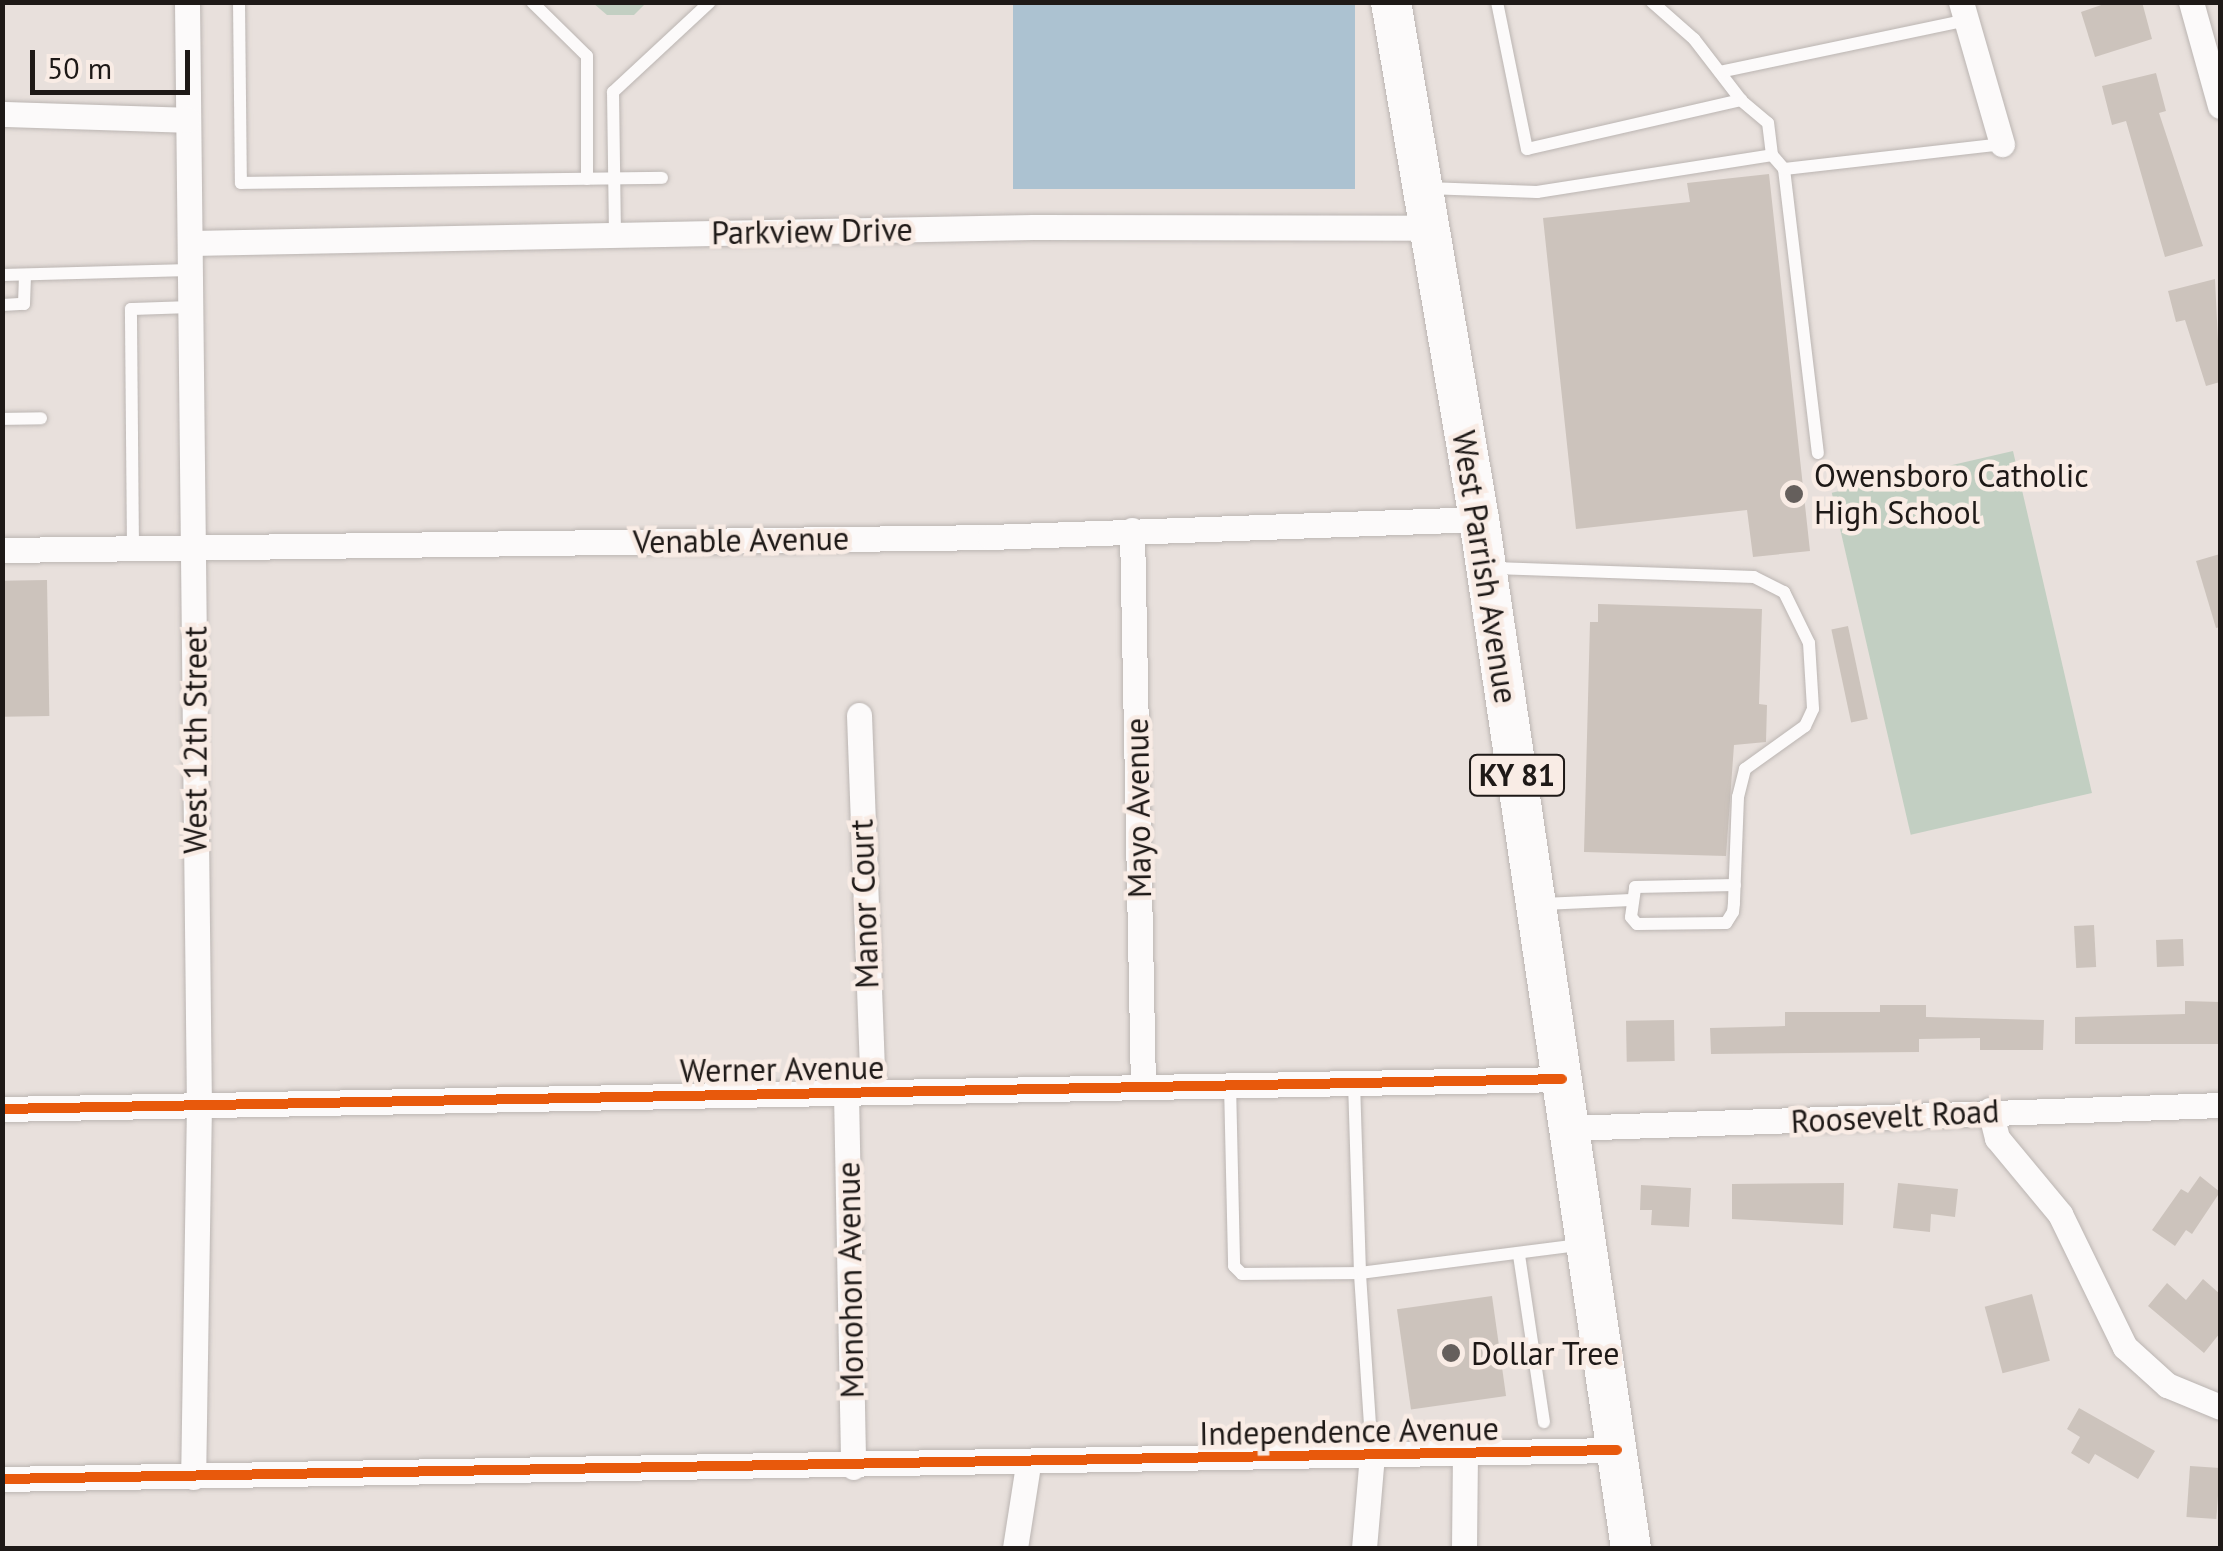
<!DOCTYPE html>
<html>
<head>
<meta charset="utf-8">
<style>
	body { margin:0 }
	#map { position:relative; width:2223px; height:1551px; overflow:hidden; background:#e8e0dc; font-family:"PT Sans",sans-serif }
	div>[style] { position:absolute }
	[style*='--x'] { left:calc(var(--x)*1px); top:calc(var(--y)*1px); width:calc(var(--w)*1px); rotate:calc(var(--a)*1deg) }
	.green>* { inset:0; background:#c2cfc2; transform-origin:0 0 }
	.water>* { inset:0; background:#acc2d1; transform-origin:0 0 }
	.building>* { inset:0; background:#ccc3bc; transform-origin:0 0 }
	.roads { filter:drop-shadow(0 0 2px #bbb5b2) drop-shadow(0 0 2px #bbb5b2) }
	.lane>* { height:12px; margin:-6px; padding:0 6px; transform-origin:6px; border-radius:6px; background:#fcfafa }
	.street>* { height:25px; margin:-12.5px; padding:0 12.5px; transform-origin:12.5px; border-radius:12.5px; background:#fcfafa }
	.primary>* { height:40px; margin:-20px; padding:0 20px; transform-origin:20px; border-radius:20px; background:#fcfafa }
	.cycleway>* { height:10px; margin:-5px; padding:0 5px; transform-origin:5px; border-radius:5px; background:#e8590c }
	.dots>* { width:28px; height:28px; translate:-50% -50%; box-sizing:border-box; border:5px solid #f9ece5; border-radius:50% }
	span { translate:-50% -50%; white-space:nowrap; text-align:center; line-height:1.15; -webkit-text-stroke:9px #f9ece5; paint-order:stroke }
	.shield-label span { padding:2px 8px; background:#f9ece5; border:2px solid; border-radius:8px; -webkit-text-stroke-width:0 }
	.shield-label { font-size:30px; color:#1e1917; font-weight:700 }
	.street-label { font-size:32px; color:#1e1917 }
	.poi-label { font-size:32px; color:#1e1917 }
	.left { translate:0 -50%; text-align:left }
	.frame { position:absolute; inset:0; border:5px solid #1e1917; pointer-events:none }
	.scale { position:absolute; left:30px; top:50px; width:160px; height:45px; box-sizing:border-box; border:5px solid #1e1917; border-top:0; padding-left:12px; font-size:30px; line-height:35px; white-space:nowrap; color:#1e1917; -webkit-text-stroke:8px #f9ece5; paint-order:stroke }
</style>
</head>
<body>
<div id="map">
	<div class="green">
		<i style="clip-path:polygon(593px 3px,646px 3px,634px 15px,607px 15px)"></i>
		<i style="left:2013px;top:451px;width:351px;height:186px;rotate:77deg"></i>
	</div>
	<div class="water">
		<i style="left:1013px;top:3px;width:342px;height:186px"></i>
	</div>
	<div class="building">
		<i style="clip-path:polygon(2110px 2px,2142px 2px,2152px 39px,2095px 57px,2081px 12px)"></i>
		<i style="clip-path:polygon(2156px 73px,2166px 111px,2159px 113px,2203px 246px,2165px 257px,2126px 121px,2112px 125px,2102px 86px)"></i>
		<i style="clip-path:polygon(1769px 174px,1810px 551px,1753px 557px,1747px 510px,1576px 529px,1543px 218px,1690px 202px,1687px 183px)"></i>
		<i style="clip-path:polygon(2215px 279px,2220px 382px,2206px 386px,2185px 320px,2176px 322px,2168px 291px)"></i>
		<i style="clip-path:polygon(2220px 554px,2220px 627px,2216px 628px,2196px 561px)"></i>
		<i style="left:47px;top:580px;width:136px;height:45px;rotate:89deg"></i>
		<i style="clip-path:polygon(1598px 604px,1762px 609px,1759px 704px,1767px 705px,1766px 742px,1734px 745px,1726px 856px,1584px 852px,1590px 622px,1598px 622px)"></i>
		<i style="left:1848px;top:626px;width:95px;height:17px;rotate:78deg"></i>
		<i style="left:2094px;top:925px;width:42px;height:20px;rotate:87deg"></i>
		<i style="left:2183px;top:939px;width:27px;height:27px;rotate:88deg"></i>
		<i style="clip-path:polygon(2185px 1001px,2220px 1002px,2220px 1044px,2075px 1044px,2075px 1017px,2185px 1014px)"></i>
		<i style="clip-path:polygon(1880px 1005px,1926px 1005px,1926px 1017px,2044px 1020px,2043px 1050px,1980px 1050px,1980px 1038px,1919px 1039px,1919px 1052px,1711px 1054px,1710px 1028px,1785px 1026px,1785px 1012px,1880px 1012px)"></i>
		<i style="left:1674px;top:1020px;width:41px;height:48px;rotate:89deg"></i>
		<i style="clip-path:polygon(2200px 1176px,2220px 1192px,2192px 1234px,2186px 1230px,2175px 1246px,2152px 1230px,2181px 1189px,2188px 1193px)"></i>
		<i style="clip-path:polygon(1844px 1183px,1843px 1225px,1732px 1219px,1732px 1184px)"></i>
		<i style="clip-path:polygon(1898px 1183px,1958px 1189px,1955px 1217px,1931px 1214px,1930px 1232px,1893px 1228px)"></i>
		<i style="clip-path:polygon(1641px 1185px,1691px 1188px,1689px 1227px,1651px 1225px,1652px 1210px,1640px 1210px)"></i>
		<i style="clip-path:polygon(2203px 1279px,2220px 1294px,2220px 1333px,2204px 1353px,2148px 1306px,2167px 1283px,2186px 1300px)"></i>
		<i style="left:2032px;top:1294px;width:69px;height:49px;rotate:75deg"></i>
		<i style="left:1492px;top:1296px;width:101px;height:96px;rotate:82deg"></i>
		<i style="clip-path:polygon(2079px 1408px,2155px 1451px,2138px 1479px,2095px 1454px,2089px 1464px,2071px 1453px,2080px 1437px,2067px 1429px)"></i>
		<i style="left:2190px;top:1466px;width:30px;height:51px;rotate:4deg"></i>
	</div>
	<div class="roads">
		<div class="lane">
			<i style="--x:239;--y:2;--w:181;--a:89.4"></i>
			<i style="--x:241;--y:183;--w:421;--a:-0.7"></i>
			<i style="--x:532;--y:2;--w:77;--a:44.5"></i>
			<i style="--x:587;--y:56;--w:123;--a:90"></i>
			<i style="--x:1497;--y:2;--w:150;--a:78.5"></i>
			<i style="--x:1527;--y:149;--w:220;--a:-12.9"></i>
			<i style="--x:1741;--y:100;--w:77;--a:-127.6"></i>
			<i style="--x:1694;--y:39;--w:56;--a:-138.6"></i>
			<i style="--x:1720;--y:72;--w:251;--a:-11.9"></i>
			<i style="--x:1772;--y:155;--w:18;--a:49"></i>
			<i style="--x:1784;--y:169;--w:286;--a:83.2"></i>
			<i style="--x:1784;--y:169;--w:219;--a:-6.5"></i>
			<i style="--x:1427;--y:188;--w:110;--a:2.1"></i>
			<i style="--x:1537;--y:192;--w:238;--a:-8.9"></i>
			<i style="--x:1772;--y:155;--w:32;--a:-97"></i>
			<i style="--x:1768;--y:123;--w:35;--a:-140"></i>
			<i style="--x:615;--y:235;--w:143;--a:-90.8"></i>
			<i style="--x:613;--y:92;--w:132;--a:-42.9"></i>
			<i style="--x:2;--y:275;--w:188;--a:-1.5"></i>
			<i style="--x:2;--y:305;--w:22;--a:-3"></i>
			<i style="--x:24;--y:304;--w:29;--a:-88"></i>
			<i style="--x:2;--y:419;--w:39;--a:-1"></i>
			<i style="--x:133;--y:549;--w:240;--a:-90.5"></i>
			<i style="--x:131;--y:309;--w:61;--a:-1.9"></i>
			<i style="--x:1494;--y:568;--w:260;--a:2"></i>
			<i style="--x:1754;--y:577;--w:34;--a:27"></i>
			<i style="--x:1784;--y:592;--w:57;--a:63.9"></i>
			<i style="--x:1809;--y:643;--w:66;--a:86.5"></i>
			<i style="--x:1813;--y:709;--w:19;--a:115"></i>
			<i style="--x:1805;--y:726;--w:74;--a:144.4"></i>
			<i style="--x:1745;--y:769;--w:29;--a:104"></i>
			<i style="--x:1738;--y:797;--w:106;--a:92.2"></i>
			<i style="--x:1734;--y:903;--w:9;--a:96"></i>
			<i style="--x:1733;--y:912;--w:13;--a:122"></i>
			<i style="--x:1726;--y:923;--w:89;--a:179.4"></i>
			<i style="--x:1637;--y:924;--w:9;--a:-131"></i>
			<i style="--x:1631;--y:917;--w:30;--a:-82"></i>
			<i style="--x:1635;--y:887;--w:100;--a:-1.1"></i>
			<i style="--x:1543;--y:904;--w:88;--a:-2.6"></i>
			<i style="--x:1230;--y:1084;--w:182;--a:88.7"></i>
			<i style="--x:1234;--y:1266;--w:11;--a:45"></i>
			<i style="--x:1242;--y:1274;--w:118;--a:-0.5"></i>
			<i style="--x:1360;--y:1273;--w:191;--a:-91.8"></i>
			<i style="--x:1519;--y:1255;--w:169;--a:81.5"></i>
			<i style="--x:1372;--y:1455;--w:182;--a:-93.8"></i>
			<i style="--x:1360;--y:1273;--w:221;--a:-7.3"></i>
		</div>
		<div class="street">
			<i style="--x:187;--y:2;--w:1101;--a:89.38"></i>
			<i style="--x:199;--y:1103;--w:374;--a:90.9"></i>
			<i style="--x:1961;--y:2;--w:148;--a:73.9"></i>
			<i style="--x:2191;--y:2;--w:108;--a:74.4"></i>
			<i style="--x:2;--y:114;--w:186;--a:1.8"></i>
			<i style="--x:191;--y:243;--w:842;--a:-1.09"></i>
			<i style="--x:1033;--y:227;--w:399;--a:0.1"></i>
			<i style="--x:1132;--y:530;--w:556;--a:88.87"></i>
			<i style="--x:2;--y:550;--w:988;--a:-0.75"></i>
			<i style="--x:990;--y:537;--w:489;--a:-2.1"></i>
			<i style="--x:859;--y:715;--w:377;--a:87.9"></i>
			<i style="--x:846;--y:1093;--w:374;--a:88.9"></i>
			<i style="--x:2;--y:1109;--w:1560;--a:-1.1"></i>
			<i style="--x:1990;--y:1110;--w:29;--a:76"></i>
			<i style="--x:1997;--y:1138;--w:99;--a:50.3"></i>
			<i style="--x:2060;--y:1214;--w:148;--a:64"></i>
			<i style="--x:2125;--y:1347;--w:57;--a:42.1"></i>
			<i style="--x:2167;--y:1385;--w:57;--a:22.5"></i>
			<i style="--x:1569;--y:1128;--w:651;--a:-2.02"></i>
			<i style="--x:2;--y:1479;--w:1615;--a:-1.03"></i>
			<i style="--x:1015;--y:1548;--w:84;--a:-81.1"></i>
			<i style="--x:1364;--y:1548;--w:93;--a:-85.1"></i>
			<i style="--x:1464;--y:1548;--w:95;--a:-89.4"></i>
		</div>
		<div class="primary">
			<i style="--x:1391;--y:2;--w:524;--a:80.34"></i>
			<i style="--x:1479;--y:519;--w:1040;--a:81.6"></i>
		</div>
	</div>
	<div class="cycleway">
		<i style="--x:2;--y:1109;--w:1560;--a:-1.1"></i>
		<i style="--x:2;--y:1479;--w:1615;--a:-1.03"></i>
	</div>
	<div class="dots">
		<i style="left:1794px;top:494px;background:#655f5c"></i>
		<i style="left:1451px;top:1353px;background:#655f5c"></i>
	</div>
	<div class="shield-label">
		<span style="left:1517px;top:775px">KY 81</span>
	</div>
	<div class="street-label">
		<span style="left:812px;top:231px;rotate:-1deg">Parkview Drive</span>
		<span style="left:741px;top:540px;rotate:-1deg">Venable Avenue</span>
		<span style="left:1485px;top:567px;rotate:81deg">West Parrish Avenue</span>
		<span style="left:195px;top:740px;rotate:-90deg">West 12th Street</span>
		<span style="left:1138px;top:808px;rotate:-91deg">Mayo Avenue</span>
		<span style="left:864px;top:904px;rotate:-92deg">Manor Court</span>
		<span style="left:782px;top:1069px;rotate:-1deg">Werner Avenue</span>
		<span style="left:1895px;top:1116px;rotate:-3deg">Roosevelt Road</span>
		<span style="left:850px;top:1280px;rotate:-91deg">Monohon Avenue</span>
		<span style="left:1349px;top:1431px;rotate:-1deg">Independence Avenue</span>
	</div>
	<div class="poi-label">
		<span class="left" style="left:1814px;top:494px">Owensboro Catholic<br>High School</span>
		<span class="left" style="left:1471px;top:1353px">Dollar Tree</span>
	</div>
	<div class="frame"></div>
	<div class="scale">50 m</div>
</div>
</body>
</html>
